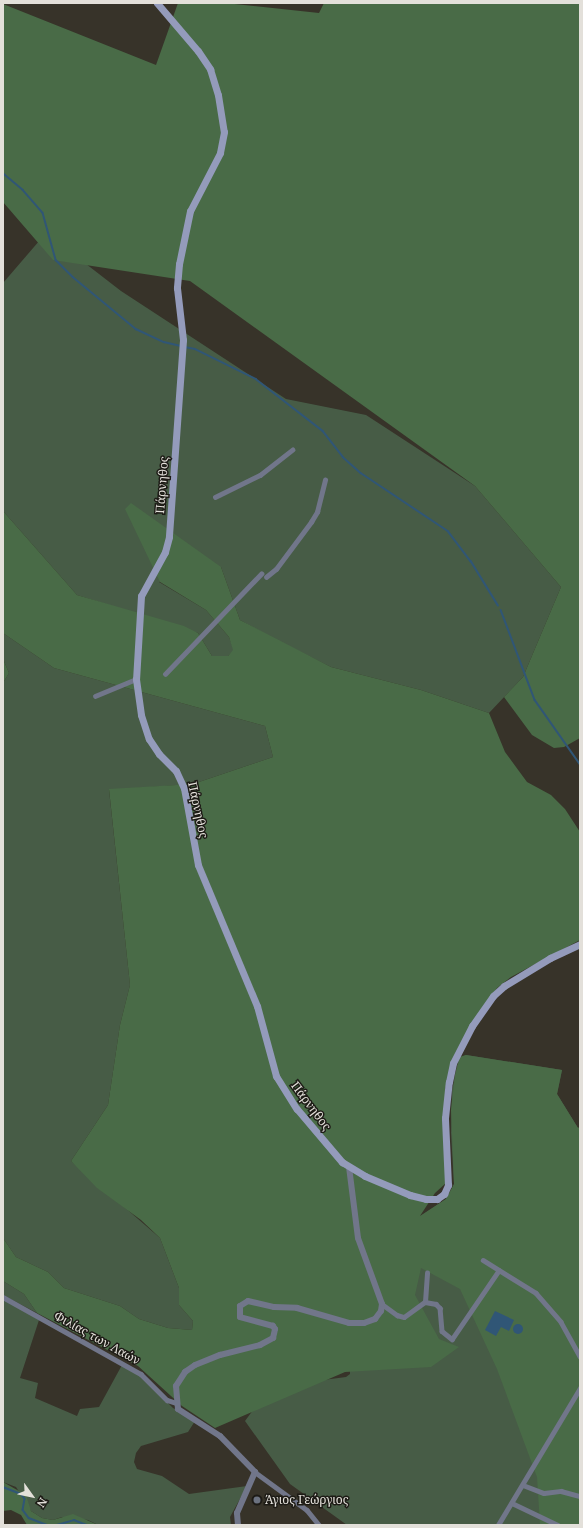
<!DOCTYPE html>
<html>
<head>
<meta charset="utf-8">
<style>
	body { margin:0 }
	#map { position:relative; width:583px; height:1528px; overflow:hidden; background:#373329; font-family:"Noto Serif",serif }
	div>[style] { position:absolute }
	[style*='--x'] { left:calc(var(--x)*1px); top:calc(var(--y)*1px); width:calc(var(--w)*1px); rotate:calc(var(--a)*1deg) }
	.green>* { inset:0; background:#475c46 }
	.forest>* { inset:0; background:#496b47 }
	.water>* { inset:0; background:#305676 }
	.round { border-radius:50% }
	.stream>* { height:1.5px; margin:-0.75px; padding:0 0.75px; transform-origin:0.75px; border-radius:0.75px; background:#305676 }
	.minor>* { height:4.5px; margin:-2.25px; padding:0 2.25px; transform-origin:2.25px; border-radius:2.25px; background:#71768a }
	.tertiary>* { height:6px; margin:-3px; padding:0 3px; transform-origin:3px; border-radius:3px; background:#71768a }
	.secondary>* { height:7px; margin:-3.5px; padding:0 3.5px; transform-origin:3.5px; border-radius:3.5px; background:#949bbb }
	.dots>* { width:11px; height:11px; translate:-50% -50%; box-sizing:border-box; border:2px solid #1d1b16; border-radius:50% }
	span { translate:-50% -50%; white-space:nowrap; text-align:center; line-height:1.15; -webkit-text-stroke:3px #1d1b16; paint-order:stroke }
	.street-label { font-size:12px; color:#e3e0da }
	.poi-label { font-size:12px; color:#e3e0da }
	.left { translate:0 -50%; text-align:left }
	.frame { position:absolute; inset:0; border:4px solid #e3e0da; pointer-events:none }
	.north { position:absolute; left:12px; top:1476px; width:40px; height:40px; -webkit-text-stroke:3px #1d1b16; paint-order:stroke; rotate:123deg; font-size:11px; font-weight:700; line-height:16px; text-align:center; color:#e3e0da }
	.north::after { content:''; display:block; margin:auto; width:14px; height:18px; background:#e3e0da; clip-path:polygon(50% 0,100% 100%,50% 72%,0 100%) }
</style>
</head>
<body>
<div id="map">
	<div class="green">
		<i style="clip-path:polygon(46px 233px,121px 291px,286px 399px,366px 415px,475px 486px,561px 587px,523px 677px,489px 713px,421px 690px,331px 667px,274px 639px,240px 620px,221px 567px,159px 582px,206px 610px,229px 637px,234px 650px,228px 656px,212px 656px,198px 633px,77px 595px,3px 511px,3px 283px)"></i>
		<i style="clip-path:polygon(3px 633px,54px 668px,265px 726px,273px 757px,193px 784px,109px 790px,130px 985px,120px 1025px,108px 1105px,71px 1161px,160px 1238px,179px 1288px,179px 1305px,193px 1321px,192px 1330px,168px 1328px,139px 1319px,120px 1306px,64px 1288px,48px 1272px,16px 1257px,3px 1238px,3px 683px,9px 673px,3px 659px)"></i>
		<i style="clip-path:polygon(466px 1055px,562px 1070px,557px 1094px,578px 1128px,580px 1127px,580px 1525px,347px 1525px,290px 1484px,245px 1421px,270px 1387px,346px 1377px,350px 1374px,350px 1366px,419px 1217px,446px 1199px,452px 1191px,454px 1184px,451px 1133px,452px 1090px,458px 1061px,460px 1057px)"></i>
		<i style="clip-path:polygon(3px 1281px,24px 1294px,37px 1313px,3px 1295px)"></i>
		<i style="clip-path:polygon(3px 1299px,39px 1320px,20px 1378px,38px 1383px,35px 1398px,77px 1416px,80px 1409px,99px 1407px,122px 1365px,140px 1375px,173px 1408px,195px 1421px,188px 1432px,141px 1446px,136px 1453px,134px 1462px,137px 1469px,162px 1476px,189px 1494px,247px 1486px,230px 1517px,231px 1525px,98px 1525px,88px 1520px,62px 1517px,53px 1520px,42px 1518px,31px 1511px,16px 1487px,3px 1482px)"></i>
	</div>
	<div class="forest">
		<i style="clip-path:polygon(178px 3px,225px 3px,319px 13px,324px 3px,580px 3px,580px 738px,564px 747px,554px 748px,532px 735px,504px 697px,523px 677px,561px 587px,475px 486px,190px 281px,53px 260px,3px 202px,3px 4px,156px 65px)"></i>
		<i style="clip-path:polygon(131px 503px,221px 567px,240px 620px,331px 667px,421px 690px,489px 713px,505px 752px,527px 782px,551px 795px,565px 809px,580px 832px,580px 940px,511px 977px,497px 988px,469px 1028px,445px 1089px,446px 1183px,435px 1193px,420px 1216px,446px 1199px,454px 1184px,451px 1110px,455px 1075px,460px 1057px,466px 1055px,562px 1070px,557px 1094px,578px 1128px,580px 1127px,580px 1525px,540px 1525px,537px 1477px,497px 1369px,460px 1289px,421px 1268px,415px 1295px,439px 1339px,459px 1347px,431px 1367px,345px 1372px,215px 1428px,182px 1406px,138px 1366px,37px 1313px,24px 1294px,3px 1281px,3px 1238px,16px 1257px,48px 1272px,64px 1288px,120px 1306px,139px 1319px,168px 1328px,192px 1330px,193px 1321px,179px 1305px,179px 1288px,160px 1238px,141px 1220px,97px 1188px,71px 1161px,108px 1105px,120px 1025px,130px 985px,109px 789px,193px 784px,273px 757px,265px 726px,54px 668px,3px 633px,3px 511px,77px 595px,184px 626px,198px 633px,212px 656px,228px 656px,233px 650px,229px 637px,206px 610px,160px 582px,125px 509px)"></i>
		<i style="clip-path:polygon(3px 659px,9px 673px,3px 683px)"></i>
		<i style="clip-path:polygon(3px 1482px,26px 1495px,31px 1511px,42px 1518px,53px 1520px,73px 1514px,98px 1525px,27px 1525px,21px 1515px,11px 1510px,3px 1511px)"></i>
	</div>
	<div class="water">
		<i style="clip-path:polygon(495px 1311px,514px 1320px,509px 1331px,501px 1327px,496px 1336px,485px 1330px)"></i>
		<i class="round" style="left:513px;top:1324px;width:10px;height:10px"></i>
	</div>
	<div class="stream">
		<i style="--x:3;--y:173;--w:26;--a:40"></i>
		<i style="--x:23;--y:190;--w:30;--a:49"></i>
		<i style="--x:43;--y:213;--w:49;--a:74.5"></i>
		<i style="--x:56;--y:260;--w:24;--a:45"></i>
		<i style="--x:73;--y:277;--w:82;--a:39.5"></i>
		<i style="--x:136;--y:329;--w:31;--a:25"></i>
		<i style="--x:164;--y:342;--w:17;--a:13"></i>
		<i style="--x:185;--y:347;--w:10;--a:11"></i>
		<i style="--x:195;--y:349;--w:68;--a:26.2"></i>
		<i style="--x:256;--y:379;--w:85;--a:37.8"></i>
		<i style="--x:323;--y:431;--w:33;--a:52"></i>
		<i style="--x:343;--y:457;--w:24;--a:42"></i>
		<i style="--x:361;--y:473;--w:105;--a:33.7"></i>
		<i style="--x:448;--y:531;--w:38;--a:53"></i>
		<i style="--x:471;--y:561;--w:52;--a:58.5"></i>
		<i style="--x:501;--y:610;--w:96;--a:69.3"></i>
		<i style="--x:535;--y:700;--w:78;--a:54.9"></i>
		<i style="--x:3;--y:1487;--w:19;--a:21"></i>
		<i style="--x:21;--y:1494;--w:6;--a:51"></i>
		<i style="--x:25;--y:1499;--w:11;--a:100"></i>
		<i style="--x:23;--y:1510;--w:10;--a:53"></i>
		<i style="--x:29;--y:1518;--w:19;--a:21"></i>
		<i style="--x:57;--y:1525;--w:18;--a:-16"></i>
		<i style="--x:74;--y:1520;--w:14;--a:21"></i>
	</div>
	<div class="minor">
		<i style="--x:215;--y:497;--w:50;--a:-26.1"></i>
		<i style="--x:260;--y:475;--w:41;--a:-38"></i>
		<i style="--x:266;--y:577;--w:13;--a:-39"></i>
		<i style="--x:276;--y:569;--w:59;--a:-53.3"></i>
		<i style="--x:311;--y:522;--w:12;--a:-59"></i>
		<i style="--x:317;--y:512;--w:33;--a:-76"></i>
		<i style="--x:165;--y:674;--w:139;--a:-46.2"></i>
		<i style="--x:95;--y:696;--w:44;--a:-22.5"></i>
		<i style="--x:483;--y:1260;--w:62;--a:31.9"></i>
		<i style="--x:536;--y:1293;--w:38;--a:49"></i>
		<i style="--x:561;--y:1322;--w:39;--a:61"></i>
		<i style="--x:3;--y:1297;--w:158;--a:29.2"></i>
		<i style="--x:141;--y:1374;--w:37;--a:45"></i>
		<i style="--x:167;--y:1400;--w:9;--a:18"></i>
		<i style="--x:425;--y:1302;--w:29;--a:-86"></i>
		<i style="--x:382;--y:1304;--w:19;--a:36"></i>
		<i style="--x:397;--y:1315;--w:7;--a:16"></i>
		<i style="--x:404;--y:1317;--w:26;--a:-36"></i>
		<i style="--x:425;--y:1302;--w:11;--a:10"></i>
		<i style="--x:436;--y:1304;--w:6;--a:45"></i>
		<i style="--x:440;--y:1308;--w:23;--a:85"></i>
		<i style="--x:442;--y:1331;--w:13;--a:39"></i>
		<i style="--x:452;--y:1339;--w:83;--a:-55.7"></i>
		<i style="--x:255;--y:1472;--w:64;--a:36.2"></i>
		<i style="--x:307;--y:1510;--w:19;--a:51"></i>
		<i style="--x:523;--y:1485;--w:22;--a:21"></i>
		<i style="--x:544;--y:1493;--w:17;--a:-7"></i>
		<i style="--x:561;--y:1491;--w:20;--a:15"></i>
		<i style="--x:512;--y:1503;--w:51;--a:25.6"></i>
		<i style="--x:498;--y:1525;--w:160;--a:-59.1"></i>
	</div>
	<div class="tertiary">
		<i style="--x:238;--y:1525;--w:12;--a:-95"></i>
		<i style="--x:237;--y:1513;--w:45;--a:-66.3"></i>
		<i style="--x:255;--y:1472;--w:50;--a:-134.2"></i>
		<i style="--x:220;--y:1436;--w:50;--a:-147.3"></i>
		<i style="--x:178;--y:1409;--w:23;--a:-95"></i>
		<i style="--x:176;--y:1386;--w:17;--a:-57"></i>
		<i style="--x:185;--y:1372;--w:12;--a:-35"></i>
		<i style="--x:195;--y:1365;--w:27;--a:-22"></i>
		<i style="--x:220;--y:1355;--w:41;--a:-14"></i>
		<i style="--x:260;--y:1345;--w:15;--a:-28"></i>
		<i style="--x:273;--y:1338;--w:9;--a:-77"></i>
		<i style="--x:275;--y:1329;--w:4;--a:-124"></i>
		<i style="--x:273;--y:1326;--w:34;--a:-165"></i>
		<i style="--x:240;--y:1317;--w:11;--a:-90"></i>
		<i style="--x:240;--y:1306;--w:9;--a:-32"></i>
		<i style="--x:248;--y:1301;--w:27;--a:13"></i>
		<i style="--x:274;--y:1307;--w:23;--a:2"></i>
		<i style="--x:297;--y:1308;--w:54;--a:16.1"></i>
		<i style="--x:349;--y:1323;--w:15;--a:0"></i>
		<i style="--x:364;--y:1323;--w:12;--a:-20"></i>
		<i style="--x:375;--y:1319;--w:10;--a:-53"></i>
		<i style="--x:381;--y:1311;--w:7;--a:-82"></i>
		<i style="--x:382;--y:1304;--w:70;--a:-110"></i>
		<i style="--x:358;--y:1238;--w:72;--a:-97.2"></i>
	</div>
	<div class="secondary">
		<i style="--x:157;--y:3;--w:63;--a:49.5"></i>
		<i style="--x:198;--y:51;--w:22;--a:56"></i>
		<i style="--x:210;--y:69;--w:27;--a:73"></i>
		<i style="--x:218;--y:95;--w:37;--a:81"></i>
		<i style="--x:224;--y:132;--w:21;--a:101"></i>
		<i style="--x:220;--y:153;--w:65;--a:117.3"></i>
		<i style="--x:190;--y:211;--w:54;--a:101.7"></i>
		<i style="--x:179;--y:264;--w:24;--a:95"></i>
		<i style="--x:177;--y:288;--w:52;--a:83.4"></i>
		<i style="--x:183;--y:340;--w:197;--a:94.1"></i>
		<i style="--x:169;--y:537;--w:16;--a:105"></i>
		<i style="--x:165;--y:552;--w:50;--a:118.6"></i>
		<i style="--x:141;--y:596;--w:83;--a:93.4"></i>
		<i style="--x:136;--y:679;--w:36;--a:82"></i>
		<i style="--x:141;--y:715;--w:25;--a:72"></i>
		<i style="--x:149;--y:739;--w:18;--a:56"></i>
		<i style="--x:159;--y:754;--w:24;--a:45"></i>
		<i style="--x:176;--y:771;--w:19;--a:65"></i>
		<i style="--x:184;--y:788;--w:78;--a:79.7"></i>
		<i style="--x:198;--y:865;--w:153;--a:67.3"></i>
		<i style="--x:257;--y:1006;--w:73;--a:74.8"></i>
		<i style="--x:276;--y:1076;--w:39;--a:58"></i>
		<i style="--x:297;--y:1109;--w:70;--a:49.7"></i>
		<i style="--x:342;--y:1162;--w:27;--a:31"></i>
		<i style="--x:365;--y:1176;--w:49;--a:22.9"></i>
		<i style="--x:410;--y:1195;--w:16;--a:14"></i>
		<i style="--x:426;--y:1199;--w:11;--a:0"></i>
		<i style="--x:437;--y:1199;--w:9;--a:-36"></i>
		<i style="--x:444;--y:1194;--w:10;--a:-66"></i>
		<i style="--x:448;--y:1185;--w:67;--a:-92.6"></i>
		<i style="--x:445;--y:1118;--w:36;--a:-84"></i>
		<i style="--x:449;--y:1082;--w:19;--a:-78"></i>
		<i style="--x:453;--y:1063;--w:42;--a:-62.8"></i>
		<i style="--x:472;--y:1026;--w:37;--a:-55"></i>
		<i style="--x:493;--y:996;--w:15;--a:-42"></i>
		<i style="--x:504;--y:986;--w:54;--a:-31.3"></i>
		<i style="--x:550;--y:958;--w:33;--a:-25"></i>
	</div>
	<div class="dots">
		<i style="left:257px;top:1500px;background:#6b7280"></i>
	</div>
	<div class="street-label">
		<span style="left:162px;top:485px;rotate:-86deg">Πάρνηθος</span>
		<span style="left:198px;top:810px;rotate:78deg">Πάρνηθος</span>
		<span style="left:311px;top:1106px;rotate:53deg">Πάρνηθος</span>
		<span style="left:97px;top:1338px;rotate:29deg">Φιλίας των Λαών</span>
	</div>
	<div class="poi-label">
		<span class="left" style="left:265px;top:1500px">Άγιος Γεώργιος</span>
	</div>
	<div class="frame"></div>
	<div class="north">N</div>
</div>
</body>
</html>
